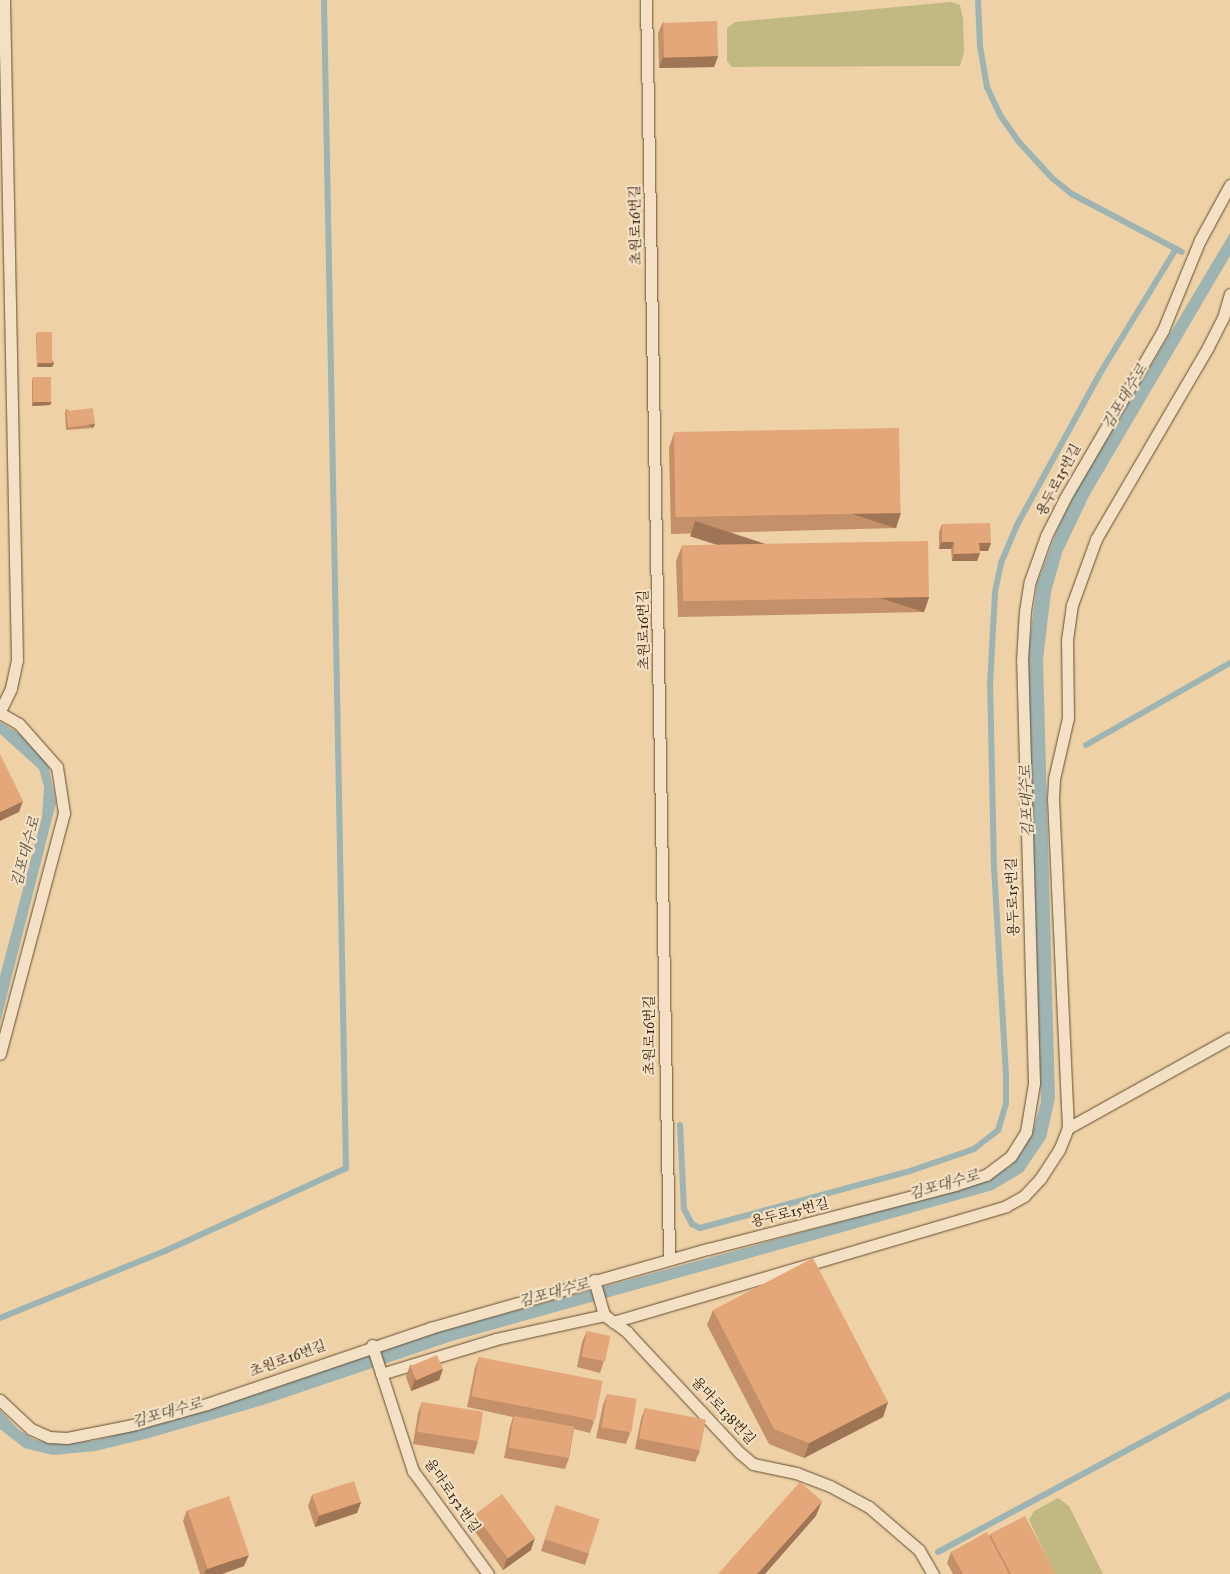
<!DOCTYPE html>
<html>
<head>
<meta charset="utf-8">
<style>
	body { margin:0 }
	#map { position:relative; width:1230px; height:1574px; overflow:hidden; background:#eed1a6; font-family:"IM FELL Great Primer","Noto Serif KR",serif }
	div>[style] { position:absolute }
	[style*='--x'] { left:calc(var(--x)*1px); top:calc(var(--y)*1px); width:calc(var(--w)*1px); rotate:calc(var(--a)*1deg) }
	.green>* { inset:0; background:#c1b981 }
	.water>* { inset:0; background:#9eb4b3 }
	.stream>* { height:6px; margin:-3px; padding:0 3px; transform-origin:3px; border-radius:3px; background:#9eb4b3 }
	.roads { filter:drop-shadow(0 0 1px #624d31) drop-shadow(0 0 1px #624d31) }
	.lane>* { height:11px; margin:-5.5px; padding:0 5.5px; transform-origin:5.5px; border-radius:5.5px; background:#f4e1c5 }
	.wall>* { inset:0; background:#c49069 }
	.shaded-wall>* { inset:0; background:#a07555; transform-origin:0 0 }
	.building>* { inset:0; background:#e4a77a; transform-origin:0 0 }
	span { translate:-50% -50%; white-space:nowrap; text-align:center; line-height:1.15; -webkit-text-stroke:4.5px #f4e1c5; paint-order:stroke }
	.street-label { font-size:14px; color:#34210a }
	.water-label { font-size:15px; color:#544d3d; font-style:italic }
</style>
</head>
<body>
<div id="map">
	<div class="green">
		<i style="clip-path:polygon(951px 2px,960px 5px,963px 19px,964px 52px,960px 66px,732px 67px,727px 61px,727px 28px,735px 22px)"></i>
		<i style="clip-path:polygon(1058px 1498px,1069px 1506px,1103px 1574px,1055px 1574px,1029px 1520px,1034px 1511px)"></i>
	</div>
	<div class="water">
		<i style="clip-path:polygon(1230px 233px,1230px 256px,1089px 496px,1062px 553px,1051px 592px,1043px 660px,1055px 1098px,1046px 1138px,1023px 1172px,993px 1190px,452px 1341px,263px 1405px,149px 1438px,95px 1451px,53px 1455px,24px 1448px,0 1429px,0 1410px,18px 1429px,33px 1439px,47px 1443px,93px 1441px,135px 1430px,445px 1330px,935px 1196px,986px 1181px,1012px 1165px,1032px 1135px,1041px 1102px,1028px 655px,1037px 584px,1057px 530px,1076px 491px)"></i>
		<i style="clip-path:polygon(0 722px,20px 734px,48px 764px,56px 803px,0 1023px,0 976px,42px 817px,44px 787px,39px 769px,0 734px)"></i>
	</div>
	<div class="stream">
		<i style="--x:978;--y:0;--w:46;--a:87.5"></i>
		<i style="--x:980;--y:46;--w:42;--a:80.3"></i>
		<i style="--x:987;--y:87;--w:31;--a:65"></i>
		<i style="--x:1000;--y:115;--w:33;--a:55"></i>
		<i style="--x:1019;--y:142;--w:49;--a:47.5"></i>
		<i style="--x:1052;--y:178;--w:26;--a:39"></i>
		<i style="--x:1072;--y:194;--w:124;--a:27.8"></i>
		<i style="--x:1086;--y:745;--w:166;--a:-29.7"></i>
		<i style="--x:680;--y:1125;--w:84;--a:87.3"></i>
		<i style="--x:684;--y:1209;--w:17;--a:62"></i>
		<i style="--x:692;--y:1224;--w:9;--a:27"></i>
		<i style="--x:700;--y:1228;--w:221;--a:-15.2"></i>
		<i style="--x:913;--y:1170;--w:65;--a:-19"></i>
		<i style="--x:974;--y:1149;--w:31;--a:-38"></i>
		<i style="--x:998;--y:1130;--w:28;--a:-73"></i>
		<i style="--x:1006;--y:1103;--w:28;--a:-90"></i>
		<i style="--x:1006;--y:1075;--w:206;--a:-93.3"></i>
		<i style="--x:994;--y:869;--w:184;--a:-91.2"></i>
		<i style="--x:990;--y:685;--w:93;--a:-86.9"></i>
		<i style="--x:995;--y:592;--w:30;--a:-78"></i>
		<i style="--x:1001;--y:563;--w:41;--a:-67.2"></i>
		<i style="--x:1017;--y:525;--w:171;--a:-61.3"></i>
		<i style="--x:1099;--y:375;--w:148;--a:-58.6"></i>
		<i style="--x:0;--y:1318;--w:178;--a:-22.1"></i>
		<i style="--x:165;--y:1251;--w:199;--a:-24.6"></i>
		<i style="--x:346;--y:1168;--w:1168;--a:-91.08"></i>
		<i style="--x:938;--y:1552;--w:332;--a:-28.3"></i>
	</div>
	<div class="roads">
		<div class="lane">
			<i style="--x:646;--y:0;--w:1259;--a:88.95"></i>
			<i style="--x:0;--y:711;--w:25;--a:-64"></i>
			<i style="--x:11;--y:688;--w:29;--a:-78"></i>
			<i style="--x:17;--y:660;--w:660;--a:-91.13"></i>
			<i style="--x:0;--y:713;--w:22;--a:30"></i>
			<i style="--x:19;--y:724;--w:57;--a:48.5"></i>
			<i style="--x:57;--y:767;--w:47;--a:81.3"></i>
			<i style="--x:64;--y:813;--w:249;--a:104.9"></i>
			<i style="--x:1068;--y:1128;--w:185;--a:-29.1"></i>
			<i style="--x:594;--y:1280;--w:36;--a:74"></i>
			<i style="--x:604;--y:1315;--w:29;--a:36"></i>
			<i style="--x:627;--y:1332;--w:166;--a:47"></i>
			<i style="--x:740;--y:1453;--w:17;--a:40"></i>
			<i style="--x:753;--y:1464;--w:44;--a:11.8"></i>
			<i style="--x:796;--y:1473;--w:36;--a:21"></i>
			<i style="--x:830;--y:1486;--w:44;--a:28.3"></i>
			<i style="--x:869;--y:1507;--w:66;--a:40.7"></i>
			<i style="--x:919;--y:1550;--w:28;--a:60"></i>
			<i style="--x:613;--y:1322;--w:410;--a:-16.4"></i>
			<i style="--x:1006;--y:1206;--w:21;--a:-29"></i>
			<i style="--x:1024;--y:1196;--w:23;--a:-47"></i>
			<i style="--x:1040;--y:1179;--w:35;--a:-57"></i>
			<i style="--x:1059;--y:1150;--w:24;--a:-68"></i>
			<i style="--x:1068;--y:1128;--w:329;--a:-92.6"></i>
			<i style="--x:1053;--y:799;--w:20;--a:-87"></i>
			<i style="--x:1054;--y:779;--w:63;--a:-77.1"></i>
			<i style="--x:1068;--y:718;--w:78;--a:-90.7"></i>
			<i style="--x:1067;--y:640;--w:35;--a:-82"></i>
			<i style="--x:1072;--y:605;--w:70;--a:-70"></i>
			<i style="--x:1096;--y:539;--w:222;--a:-59.7"></i>
			<i style="--x:1208;--y:347;--w:33;--a:-63"></i>
			<i style="--x:1223;--y:318;--w:25;--a:-74"></i>
			<i style="--x:372;--y:1345;--w:133;--a:72"></i>
			<i style="--x:413;--y:1471;--w:127;--a:53.9"></i>
			<i style="--x:381;--y:1374;--w:120;--a:-16.9"></i>
			<i style="--x:496;--y:1339;--w:111;--a:-12.5"></i>
			<i style="--x:0;--y:1400;--w:42;--a:43.1"></i>
			<i style="--x:31;--y:1429;--w:20;--a:24"></i>
			<i style="--x:49;--y:1437;--w:18;--a:3"></i>
			<i style="--x:67;--y:1438;--w:66;--a:-11.3"></i>
			<i style="--x:132;--y:1425;--w:78;--a:-15.6"></i>
			<i style="--x:207;--y:1404;--w:236;--a:-18.8"></i>
			<i style="--x:430;--y:1328;--w:289;--a:-15.9"></i>
			<i style="--x:708;--y:1249;--w:255;--a:-14.5"></i>
			<i style="--x:955;--y:1185;--w:33;--a:-18"></i>
			<i style="--x:986;--y:1175;--w:31;--a:-37"></i>
			<i style="--x:1011;--y:1156;--w:28;--a:-58"></i>
			<i style="--x:1026;--y:1132;--w:50;--a:-80.7"></i>
			<i style="--x:1034;--y:1083;--w:422;--a:-91.6"></i>
			<i style="--x:1022;--y:661;--w:50;--a:-86.6"></i>
			<i style="--x:1025;--y:611;--w:30;--a:-81"></i>
			<i style="--x:1030;--y:581;--w:48;--a:-70.4"></i>
			<i style="--x:1046;--y:536;--w:42;--a:-63.4"></i>
			<i style="--x:1065;--y:498;--w:194;--a:-59.7"></i>
			<i style="--x:1163;--y:330;--w:97;--a:-67.7"></i>
			<i style="--x:1200;--y:240;--w:63;--a:-61.4"></i>
		</div>
	</div>
	<div class="wall">
		<i style="clip-path:polygon(663px 22px,718px 56px,714px 67px,659px 68px,658px 33px)"></i>
		<i style="clip-path:polygon(37px 332px,54px 363px,52px 367px,37px 367px,36px 336px)"></i>
		<i style="clip-path:polygon(33px 377px,50px 405px,32px 406px,32px 381px)"></i>
		<i style="clip-path:polygon(66px 409px,95px 424px,93px 428px,66px 430px,65px 413px)"></i>
		<i style="clip-path:polygon(674px 433px,896px 528px,671px 534px,669px 448px)"></i>
		<i style="clip-path:polygon(942px 524px,991px 543px,988px 551px,980px 551px,977px 561px,952px 561px,951px 549px,939px 549px,939px 532px)"></i>
		<i style="clip-path:polygon(682px 546px,929px 597px,924px 612px,678px 617px,676px 561px)"></i>
		<i style="clip-path:polygon(713px 1310px,888px 1402px,883px 1417px,804px 1458px,769px 1444px,707px 1325px)"></i>
		<i style="clip-path:polygon(587px 1331px,604px 1361px,600px 1373px,577px 1367px,582px 1342px)"></i>
		<i style="clip-path:polygon(479px 1357px,594px 1421px,590px 1433px,574px 1429px,569px 1458px,565px 1469px,504px 1458px,510px 1427px,513px 1417px,467px 1407px,475px 1368px)"></i>
		<i style="clip-path:polygon(410px 1365px,443px 1369px,439px 1380px,411px 1391px,406px 1377px)"></i>
		<i style="clip-path:polygon(607px 1394px,630px 1433px,626px 1444px,596px 1438px,603px 1405px)"></i>
		<i style="clip-path:polygon(422px 1402px,478px 1442px,474px 1454px,413px 1444px,418px 1413px)"></i>
		<i style="clip-path:polygon(645px 1408px,700px 1451px,695px 1462px,635px 1449px,641px 1419px)"></i>
		<i style="clip-path:polygon(312px 1495px,361px 1502px,357px 1513px,315px 1527px,308px 1506px)"></i>
		<i style="clip-path:polygon(556px 1505px,589px 1553px,585px 1565px,541px 1551px)"></i>
		<i style="clip-path:polygon(187px 1510px,244px 1566px,222px 1574px,200px 1574px,183px 1521px)"></i>
		<i style="clip-path:polygon(474px 1514px,531px 1550px,503px 1570px,470px 1525px)"></i>
		<i style="clip-path:polygon(990px 1534px,1056px 1574px,953px 1574px,947px 1563px,951px 1552px,989px 1537px)"></i>
	</div>
	<div class="shaded-wall">
		<i style="clip-path:polygon(718px 56px,714px 67px,659px 68px,663px 57px)"></i>
		<i style="clip-path:polygon(39px 363px,54px 363px,52px 367px,37px 367px)"></i>
		<i style="clip-path:polygon(34px 402px,52px 402px,50px 405px,32px 406px)"></i>
		<i style="left:95px;top:424px;width:4px;height:28px;rotate:117deg"></i>
		<i style="left:901px;top:513px;width:16px;height:224px;rotate:108deg"></i>
		<i style="clip-path:polygon(942px 542px,954px 542px,951px 549px,939px 549px)"></i>
		<i style="clip-path:polygon(979px 543px,991px 543px,988px 551px,977px 551px)"></i>
		<i style="clip-path:polygon(980px 553px,977px 561px,952px 561px,954px 554px)"></i>
		<i style="left:929px;top:597px;width:16px;height:246px;rotate:108deg"></i>
		<i style="clip-path:polygon(23px 801px,19px 812px,0 821px,0 812px)"></i>
		<i style="clip-path:polygon(443px 1369px,439px 1380px,411px 1391px,415px 1379px)"></i>
		<i style="clip-path:polygon(888px 1402px,883px 1417px,804px 1458px,809px 1443px)"></i>
		<i style="clip-path:polygon(822px 1501px,816px 1516px,765px 1574px,757px 1574px)"></i>
		<i style="clip-path:polygon(361px 1502px,357px 1513px,315px 1527px,319px 1516px)"></i>
		<i style="clip-path:polygon(535px 1538px,531px 1550px,503px 1570px,507px 1559px)"></i>
		<i style="clip-path:polygon(249px 1555px,244px 1566px,222px 1574px,204px 1574px,206px 1569px)"></i>
	</div>
	<div class="building">
		<i style="left:717px;top:21px;width:35px;height:54px;rotate:88deg"></i>
		<i style="left:37px;top:332px;width:15px;height:31px"></i>
		<i style="left:33px;top:377px;width:18px;height:25px"></i>
		<i style="left:93px;top:408px;width:16px;height:27px;rotate:83deg"></i>
		<i style="left:899px;top:428px;width:85px;height:225px;rotate:89deg"></i>
		<i style="clip-path:polygon(990px 523px,991px 543px,979px 543px,980px 553px,954px 554px,954px 542px,942px 542px,942px 524px)"></i>
		<i style="left:928px;top:541px;width:56px;height:246px;rotate:89deg"></i>
		<i style="clip-path:polygon(0 754px,23px 801px,0 812px)"></i>
		<i style="clip-path:polygon(813px 1258px,888px 1402px,809px 1443px,774px 1429px,713px 1310px)"></i>
		<i style="left:587px;top:1331px;width:24px;height:26px;rotate:12deg"></i>
		<i style="left:437px;top:1355px;width:15px;height:29px;rotate:67deg"></i>
		<i style="left:479px;top:1357px;width:126px;height:40px;rotate:11deg"></i>
		<i style="left:607px;top:1394px;width:30px;height:34px;rotate:9deg"></i>
		<i style="left:422px;top:1402px;width:62px;height:30px;rotate:9deg"></i>
		<i style="left:645px;top:1408px;width:62px;height:31px;rotate:11deg"></i>
		<i style="left:514px;top:1416px;width:61px;height:32px;rotate:10deg"></i>
		<i style="left:354px;top:1481px;width:22px;height:44px;rotate:72deg"></i>
		<i style="clip-path:polygon(800px 1482px,822px 1501px,757px 1574px,718px 1574px)"></i>
		<i style="left:502px;top:1494px;width:55px;height:34px;rotate:53deg"></i>
		<i style="left:229px;top:1496px;width:62px;height:44px;rotate:71deg"></i>
		<i style="left:556px;top:1505px;width:46px;height:36px;rotate:18deg"></i>
		<i style="clip-path:polygon(1025px 1516px,1056px 1574px,1011px 1574px,990px 1534px)"></i>
		<i style="clip-path:polygon(987px 1532px,1009px 1574px,963px 1574px,951px 1552px)"></i>
	</div>
	<div class="street-label">
		<span style="left:636px;top:225px;rotate:-91deg">초원로16번길</span>
		<span style="left:1059px;top:480px;rotate:-62deg">용두로15번길</span>
		<span style="left:644px;top:630px;rotate:-91deg">초원로16번길</span>
		<span style="left:1013px;top:897px;rotate:-92deg">용두로15번길</span>
		<span style="left:650px;top:1035px;rotate:-90deg">초원로16번길</span>
		<span style="left:790px;top:1213px;rotate:-14deg">용두로15번길</span>
		<span style="left:288px;top:1359px;rotate:-20deg">초원로16번길</span>
		<span style="left:723px;top:1411px;rotate:47deg">율마로138번길</span>
		<span style="left:452px;top:1496px;rotate:55deg">율마로152번길</span>
	</div>
	<div class="water-label">
		<span style="left:1125px;top:397px;rotate:-59deg">김포대수로</span>
		<span style="left:1027px;top:801px;rotate:-92deg">김포대수로</span>
		<span style="left:26px;top:852px;rotate:-75deg">김포대수로</span>
		<span style="left:944px;top:1185px;rotate:-16deg">김포대수로</span>
		<span style="left:554px;top:1293px;rotate:-15deg">김포대수로</span>
		<span style="left:167px;top:1413px;rotate:-16deg">김포대수로</span>
	</div>
</div>
</body>
</html>
